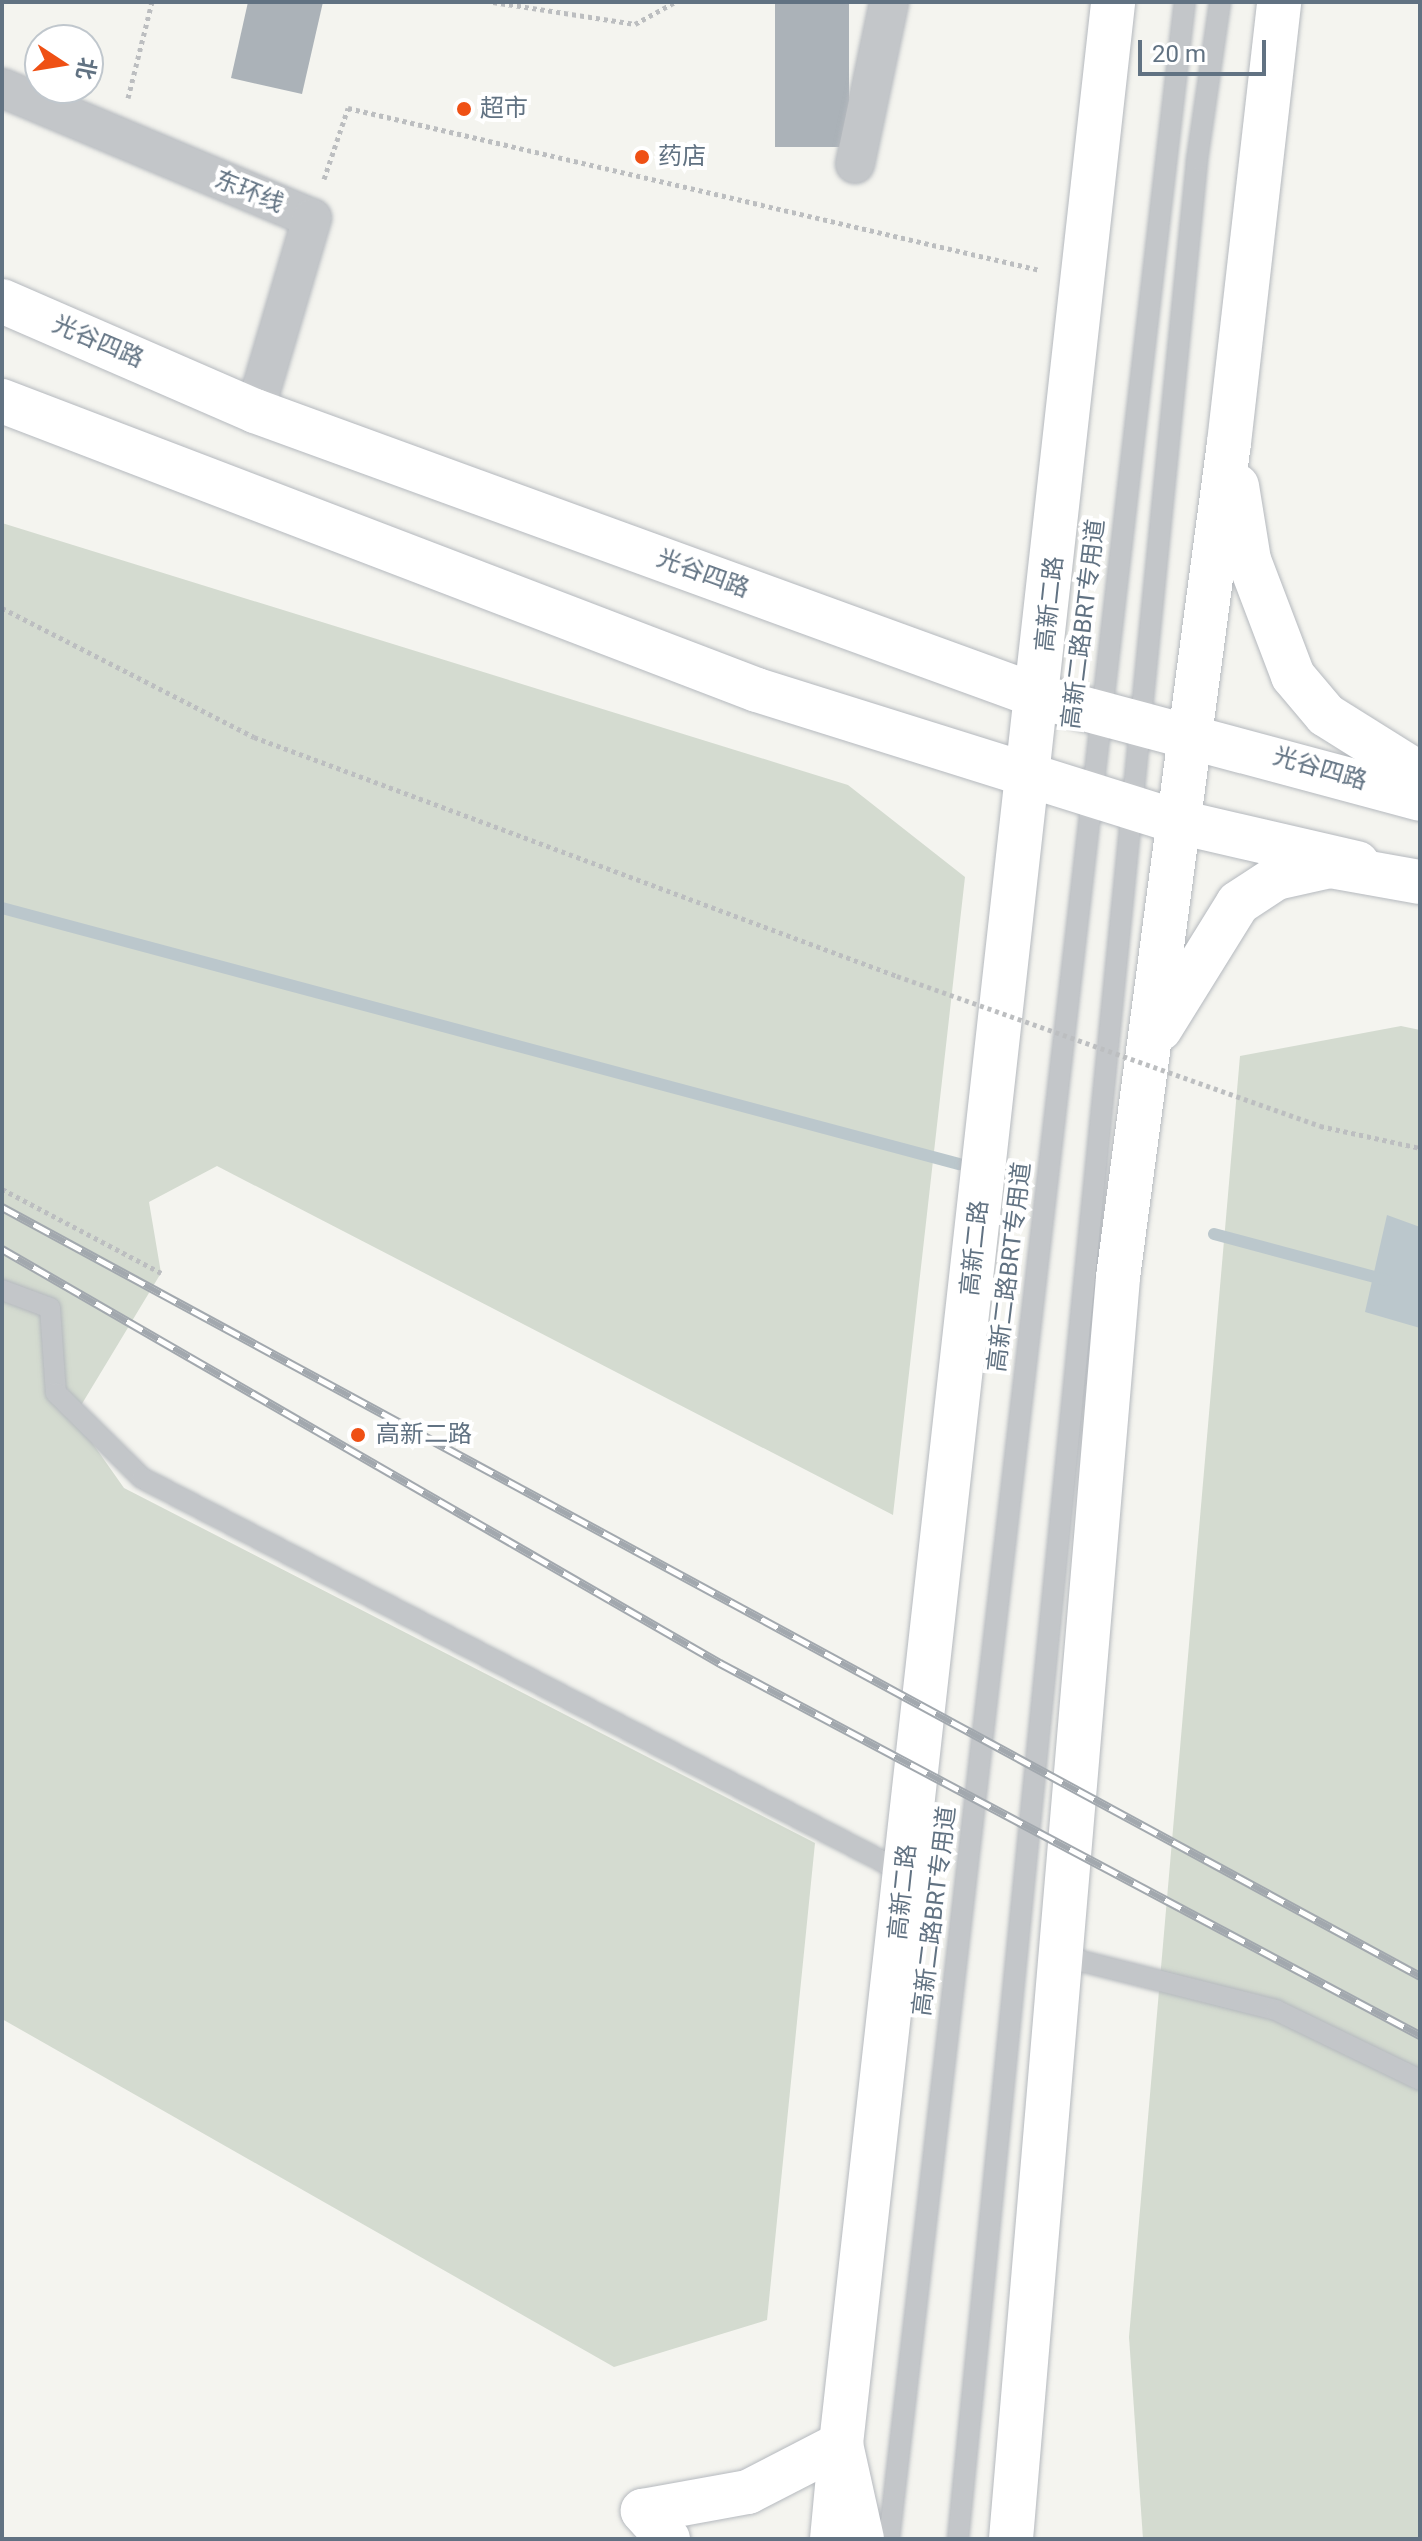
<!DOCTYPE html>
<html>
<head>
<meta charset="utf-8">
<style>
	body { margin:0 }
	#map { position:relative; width:1422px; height:2541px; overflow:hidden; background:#f4f4ef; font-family:Roboto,"Noto Sans SC",sans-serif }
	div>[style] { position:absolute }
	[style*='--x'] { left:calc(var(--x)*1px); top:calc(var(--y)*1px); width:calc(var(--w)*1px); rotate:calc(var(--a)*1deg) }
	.green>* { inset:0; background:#d4dbd0 }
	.water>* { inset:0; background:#bbc7cc }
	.stream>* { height:12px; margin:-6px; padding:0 6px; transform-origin:6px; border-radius:6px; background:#bbc7cc }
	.building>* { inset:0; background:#abb2b8; transform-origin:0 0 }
	.path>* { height:5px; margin-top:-2.5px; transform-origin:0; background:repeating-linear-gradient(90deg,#bcbec0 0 4px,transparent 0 8px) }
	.roads { filter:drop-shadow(0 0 2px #b5b9be) drop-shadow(0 0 2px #b5b9be) }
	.service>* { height:20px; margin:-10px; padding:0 10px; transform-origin:10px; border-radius:10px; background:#c3c6c9 }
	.minor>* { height:38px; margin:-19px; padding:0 19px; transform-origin:19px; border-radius:19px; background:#c3c6c9 }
	.secondary>* { height:44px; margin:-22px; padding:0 22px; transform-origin:22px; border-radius:22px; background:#fff }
	.primary>* { height:44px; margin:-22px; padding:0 22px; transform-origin:22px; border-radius:22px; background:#fff }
	.rail>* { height:9px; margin-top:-4.5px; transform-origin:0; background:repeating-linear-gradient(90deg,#fff 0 18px,#a2a8ae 0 36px); box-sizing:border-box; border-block:2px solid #a2a8ae }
	.path-bridge>* { height:5px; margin-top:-2.5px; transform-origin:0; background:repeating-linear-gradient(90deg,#bcbec0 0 4px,transparent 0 8px) }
	.dots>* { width:22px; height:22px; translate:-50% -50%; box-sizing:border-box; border:4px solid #fff; border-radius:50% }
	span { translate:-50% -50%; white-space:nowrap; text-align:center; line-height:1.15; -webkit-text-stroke:8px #fff; paint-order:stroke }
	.poi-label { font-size:24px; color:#617282 }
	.left { translate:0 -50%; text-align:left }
	.street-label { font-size:24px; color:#617282 }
	.frame { position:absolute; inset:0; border:4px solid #617282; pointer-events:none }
	.north { position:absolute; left:24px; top:24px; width:80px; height:80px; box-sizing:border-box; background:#fff; border:2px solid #c0c7cd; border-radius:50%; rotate:102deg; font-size:22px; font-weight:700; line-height:32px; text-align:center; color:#617282 }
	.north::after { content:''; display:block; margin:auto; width:28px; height:36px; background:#ef5014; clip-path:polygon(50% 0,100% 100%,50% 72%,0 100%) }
	.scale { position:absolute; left:1138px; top:40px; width:128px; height:36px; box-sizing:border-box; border:4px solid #617282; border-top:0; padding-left:10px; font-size:24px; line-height:28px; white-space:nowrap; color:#617282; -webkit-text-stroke:6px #fff; paint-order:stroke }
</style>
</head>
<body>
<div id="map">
	<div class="green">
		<i style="clip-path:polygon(2px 523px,848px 785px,965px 877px,893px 1515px,217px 1166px,149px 1202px,161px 1273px,74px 1417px,124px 1488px,815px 1843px,767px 2320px,614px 2367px,2px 2019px)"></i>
		<i style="clip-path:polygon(1401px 1026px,1420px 1030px,1420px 2539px,1143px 2539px,1129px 2337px,1240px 1056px)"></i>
	</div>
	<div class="water">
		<i style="clip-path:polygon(1387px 1215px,1420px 1227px,1420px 1328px,1365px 1312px)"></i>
	</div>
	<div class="stream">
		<i style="--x:2;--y:908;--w:991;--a:14.98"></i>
		<i style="--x:1214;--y:1234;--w:178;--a:15"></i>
	</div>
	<div class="building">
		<i style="clip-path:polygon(248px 2px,323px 2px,302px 94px,231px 78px)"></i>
		<i style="left:775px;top:2px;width:74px;height:145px"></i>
	</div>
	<div class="path">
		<i style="--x:493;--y:2;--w:144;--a:8.8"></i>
		<i style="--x:635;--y:24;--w:46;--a:-28.8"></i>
		<i style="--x:128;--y:98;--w:99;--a:-76"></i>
		<i style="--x:324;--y:179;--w:75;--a:-71.3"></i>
		<i style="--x:348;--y:108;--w:711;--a:13.18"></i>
		<i style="--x:2;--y:608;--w:283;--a:27.1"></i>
		<i style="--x:254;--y:737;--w:686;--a:20.39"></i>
		<i style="--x:1320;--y:1126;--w:102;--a:12.4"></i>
		<i style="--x:2;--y:1189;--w:180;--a:27.8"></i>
	</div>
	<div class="roads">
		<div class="service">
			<i style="--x:2;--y:1290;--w:51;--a:20.6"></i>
			<i style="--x:50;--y:1308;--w:85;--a:86"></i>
			<i style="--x:56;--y:1393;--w:121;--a:44.7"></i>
			<i style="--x:142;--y:1478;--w:859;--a:27.37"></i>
			<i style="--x:1061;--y:1956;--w:222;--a:14.1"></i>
			<i style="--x:1276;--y:2010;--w:160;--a:25.9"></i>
			<i style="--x:889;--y:2539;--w:2554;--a:-83.35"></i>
			<i style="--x:958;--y:2539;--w:2391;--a:-84.26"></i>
			<i style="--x:1197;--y:160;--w:160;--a:-81.7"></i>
		</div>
		<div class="minor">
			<i style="--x:2;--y:88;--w:336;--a:22.8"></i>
			<i style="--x:312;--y:218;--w:201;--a:106.5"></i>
			<i style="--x:855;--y:164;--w:166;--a:-78.1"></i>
		</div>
		<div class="secondary">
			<i style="--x:2;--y:301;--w:276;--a:23.5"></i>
			<i style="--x:255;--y:411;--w:835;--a:20.02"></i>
			<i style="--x:1040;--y:697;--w:393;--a:15"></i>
			<i style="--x:2;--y:401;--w:808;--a:20.95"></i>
			<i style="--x:757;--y:690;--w:442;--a:17.4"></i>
			<i style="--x:1179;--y:822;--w:183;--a:13"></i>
			<i style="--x:832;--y:2539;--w:85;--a:-84.6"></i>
		</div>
		<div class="primary">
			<i style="--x:1237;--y:486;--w:75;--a:80.8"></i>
			<i style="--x:1249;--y:560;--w:124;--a:69.2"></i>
			<i style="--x:1293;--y:676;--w:51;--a:49.8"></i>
			<i style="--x:1326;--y:715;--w:111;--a:32.1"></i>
			<i style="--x:1160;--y:1029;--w:148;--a:-58.2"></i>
			<i style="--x:1238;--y:903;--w:45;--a:-33.3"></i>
			<i style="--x:1276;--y:878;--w:55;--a:-12.5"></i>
			<i style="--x:1330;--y:866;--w:91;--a:10.1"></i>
			<i style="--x:668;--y:2539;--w:38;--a:-132"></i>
			<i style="--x:643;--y:2511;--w:107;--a:-10.3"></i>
			<i style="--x:748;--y:2492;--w:105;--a:-27.3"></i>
			<i style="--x:862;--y:2539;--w:97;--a:-102.5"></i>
			<i style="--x:841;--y:2444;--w:2457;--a:-83.64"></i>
			<i style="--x:1011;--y:2539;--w:1267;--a:-85.15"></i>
			<i style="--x:1118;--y:1277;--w:841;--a:-82.42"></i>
			<i style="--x:1229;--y:443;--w:444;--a:-83.5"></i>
		</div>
	</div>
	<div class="rail">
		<i style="--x:2;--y:1207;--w:1613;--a:28.47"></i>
		<i style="--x:2;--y:1249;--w:829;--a:29.97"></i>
		<i style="--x:720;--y:1663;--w:793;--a:27.99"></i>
	</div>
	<div class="path-bridge">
		<i style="--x:897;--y:976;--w:449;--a:19.5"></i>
	</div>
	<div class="dots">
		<i style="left:464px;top:109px;background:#ef5014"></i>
		<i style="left:642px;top:157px;background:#ef5014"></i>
		<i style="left:358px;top:1435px;background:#ef5014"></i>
	</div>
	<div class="poi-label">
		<span class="left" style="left:480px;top:109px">超市</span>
		<span class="left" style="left:658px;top:157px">药店</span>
		<span class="left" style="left:376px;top:1435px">高新二路</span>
	</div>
	<div class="street-label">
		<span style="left:249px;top:192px;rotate:22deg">东环线</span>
		<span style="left:98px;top:342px;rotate:23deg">光谷四路</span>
		<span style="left:703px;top:574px;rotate:20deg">光谷四路</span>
		<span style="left:1050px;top:604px;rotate:-84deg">高新二路</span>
		<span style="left:1084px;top:624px;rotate:-83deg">高新二路BRT专用道</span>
		<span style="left:1320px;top:769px;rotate:16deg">光谷四路</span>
		<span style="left:975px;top:1248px;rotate:-84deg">高新二路</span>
		<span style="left:1010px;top:1267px;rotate:-83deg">高新二路BRT专用道</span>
		<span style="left:903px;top:1892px;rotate:-84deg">高新二路</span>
		<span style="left:935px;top:1911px;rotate:-83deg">高新二路BRT专用道</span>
	</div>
	<div class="frame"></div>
	<div class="north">北</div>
	<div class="scale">20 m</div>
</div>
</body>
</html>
